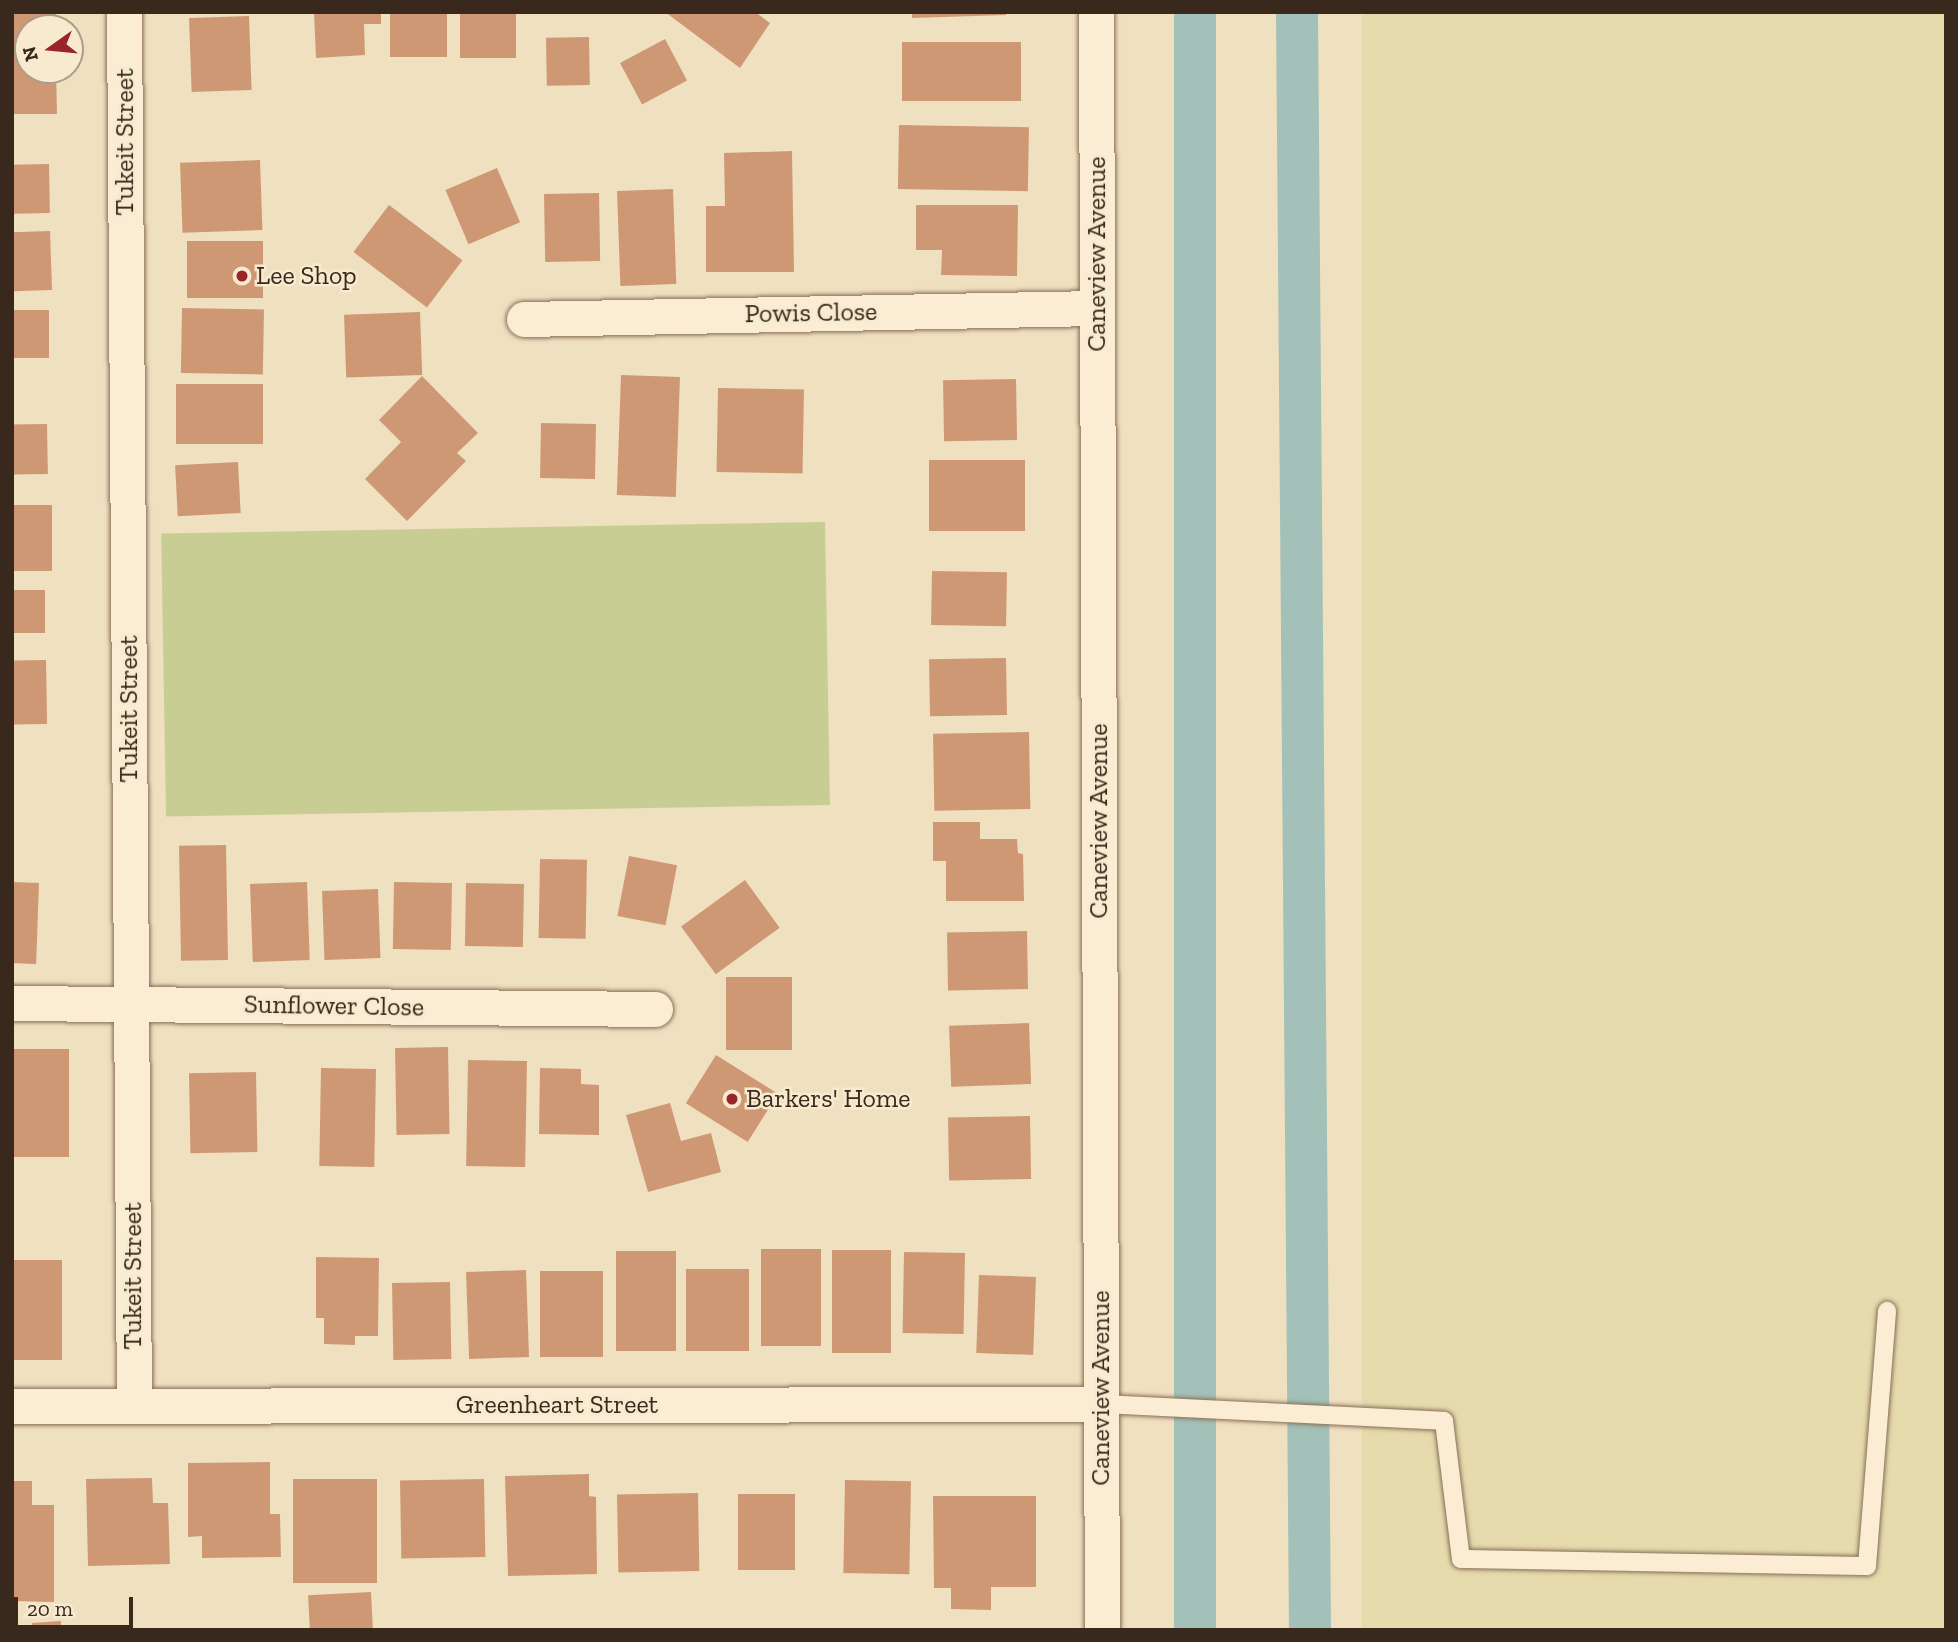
<!DOCTYPE html>
<html>
<head>
<meta charset="utf-8">
<style>
	body { margin:0 }
	#map { position:relative; width:1958px; height:1642px; overflow:hidden; background:#efe0c0; font-family:"Zilla Slab",serif }
	div>[style] { position:absolute }
	[style*='--x'] { left:calc(var(--x)*1px); top:calc(var(--y)*1px); width:calc(var(--w)*1px); rotate:calc(var(--a)*1deg) }
	.farmland>* { inset:0; background:#e5dbad; transform-origin:0 0 }
	.green>* { inset:0; background:#c8ce93; transform-origin:0 0 }
	.canal>* { height:42px; margin:-21px; padding:0 21px; transform-origin:21px; border-radius:21px; background:#a3c1b8 }
	.building>* { inset:0; background:#cf9874; transform-origin:0 0 }
	.roads { filter:drop-shadow(0 0 2px #897057) drop-shadow(0 0 2px #897057) }
	.service>* { height:18px; margin:-9px; padding:0 9px; transform-origin:9px; border-radius:9px; background:#faedd3 }
	.minor>* { height:35px; margin:-17.5px; padding:0 17.5px; transform-origin:17.5px; border-radius:17.5px; background:#faedd3 }
	.dots>* { width:19px; height:19px; translate:-50% -50%; box-sizing:border-box; border:4px solid #f7eacf; border-radius:50% }
	span { translate:-50% -50%; white-space:nowrap; text-align:center; line-height:1.15; -webkit-text-stroke:5px #f7eacf; paint-order:stroke }
	.street-label { font-size:26px; color:#38291c }
	.poi-label { font-size:26px; color:#38291c }
	.left { translate:0 -50%; text-align:left }
	.frame { position:absolute; inset:0; border:14px solid #38291c; pointer-events:none }
	.north { position:absolute; left:14px; top:14px; width:70px; height:70px; box-sizing:border-box; background:#f7eacf; border:2px solid #ab9d87; border-radius:50%; rotate:255deg; font-size:19px; font-weight:700; line-height:28px; text-align:center; color:#38291c }
	.north::after { content:''; display:block; margin:auto; width:24px; height:32px; background:#9a2528; clip-path:polygon(50% 0,100% 100%,50% 72%,0 100%) }
	.scale { position:absolute; left:14px; top:1597px; width:119px; height:32px; box-sizing:border-box; border:4px solid #38291c; border-top:0; padding-left:9px; font-size:21px; line-height:24px; white-space:nowrap; color:#38291c; -webkit-text-stroke:5px #f7eacf; paint-order:stroke }
</style>
</head>
<body>
<div id="map">
	<div class="farmland">
		<i style="left:1362px;top:12px;width:584px;height:1618px"></i>
	</div>
	<div class="green">
		<i style="left:825px;top:522px;width:283px;height:664px;rotate:89deg"></i>
	</div>
	<div class="canal">
		<i style="--x:1297;--y:12;--w:1618;--a:89.54"></i>
		<i style="--x:1195;--y:1630;--w:1618;--a:-90"></i>
	</div>
	<div class="building">
		<i style="clip-path:polygon(12px 12px,56px 12px,56px 28px,28px 28px,28px 70px,56px 70px,57px 114px,12px 114px)"></i>
		<i style="clip-path:polygon(314px 12px,381px 12px,381px 24px,364px 24px,365px 55px,316px 58px)"></i>
		<i style="left:390px;top:12px;width:57px;height:45px"></i>
		<i style="left:460px;top:12px;width:56px;height:46px"></i>
		<i style="clip-path:polygon(665px 12px,755px 12px,770px 23px,740px 68px)"></i>
		<i style="clip-path:polygon(912px 12px,1006px 12px,1006px 15px,912px 18px)"></i>
		<i style="left:249px;top:16px;width:74px;height:60px;rotate:88deg"></i>
		<i style="left:589px;top:37px;width:48px;height:43px;rotate:89deg"></i>
		<i style="left:665px;top:39px;width:47px;height:51px;rotate:62deg"></i>
		<i style="left:902px;top:42px;width:119px;height:59px"></i>
		<i style="left:899px;top:125px;width:130px;height:64px;rotate:1deg"></i>
		<i style="clip-path:polygon(792px 151px,794px 272px,706px 272px,706px 206px,725px 206px,724px 153px)"></i>
		<i style="left:260px;top:160px;width:70px;height:80px;rotate:88deg"></i>
		<i style="left:49px;top:164px;width:49px;height:37px;rotate:89deg"></i>
		<i style="left:497px;top:168px;width:59px;height:56px;rotate:67deg"></i>
		<i style="left:673px;top:189px;width:95px;height:56px;rotate:88deg"></i>
		<i style="left:599px;top:193px;width:68px;height:55px;rotate:89deg"></i>
		<i style="left:389px;top:205px;width:92px;height:59px;rotate:37deg"></i>
		<i style="clip-path:polygon(916px 205px,1018px 205px,1017px 276px,941px 275px,942px 250px,916px 250px)"></i>
		<i style="left:50px;top:231px;width:59px;height:38px;rotate:88deg"></i>
		<i style="left:187px;top:241px;width:76px;height:57px"></i>
		<i style="left:182px;top:308px;width:82px;height:65px;rotate:1deg"></i>
		<i style="left:12px;top:310px;width:37px;height:48px"></i>
		<i style="left:420px;top:312px;width:63px;height:76px;rotate:88deg"></i>
		<i style="left:621px;top:375px;width:59px;height:120px;rotate:2deg"></i>
		<i style="clip-path:polygon(422px 376px,478px 433px,457px 453px,466px 461px,407px 521px,365px 479px,401px 442px,379px 420px)"></i>
		<i style="left:1016px;top:379px;width:61px;height:73px;rotate:89deg"></i>
		<i style="left:263px;top:384px;width:60px;height:87px;rotate:90deg"></i>
		<i style="left:718px;top:388px;width:86px;height:84px;rotate:1deg"></i>
		<i style="left:541px;top:423px;width:55px;height:55px;rotate:1deg"></i>
		<i style="left:47px;top:424px;width:50px;height:35px;rotate:89deg"></i>
		<i style="left:929px;top:460px;width:96px;height:71px"></i>
		<i style="left:238px;top:462px;width:51px;height:63px;rotate:87deg"></i>
		<i style="left:12px;top:505px;width:40px;height:66px"></i>
		<i style="left:932px;top:571px;width:75px;height:54px;rotate:1deg"></i>
		<i style="left:12px;top:590px;width:33px;height:43px"></i>
		<i style="left:1006px;top:658px;width:57px;height:77px;rotate:89deg"></i>
		<i style="left:46px;top:660px;width:64px;height:34px;rotate:89deg"></i>
		<i style="left:1029px;top:732px;width:77px;height:96px;rotate:89deg"></i>
		<i style="clip-path:polygon(933px 822px,980px 822px,980px 839px,1017px 839px,1018px 853px,1023px 854px,1024px 901px,946px 901px,946px 861px,933px 861px)"></i>
		<i style="left:226px;top:845px;width:115px;height:47px;rotate:89deg"></i>
		<i style="left:629px;top:856px;width:49px;height:61px;rotate:11deg"></i>
		<i style="left:540px;top:859px;width:47px;height:79px;rotate:1deg"></i>
		<i style="left:745px;top:880px;width:59px;height:79px;rotate:54deg"></i>
		<i style="left:12px;top:882px;width:27px;height:81px;rotate:2deg"></i>
		<i style="left:307px;top:882px;width:78px;height:57px;rotate:88deg"></i>
		<i style="left:394px;top:882px;width:58px;height:67px;rotate:1deg"></i>
		<i style="left:466px;top:883px;width:58px;height:63px;rotate:1deg"></i>
		<i style="left:378px;top:889px;width:69px;height:56px;rotate:88deg"></i>
		<i style="left:1027px;top:931px;width:58px;height:80px;rotate:89deg"></i>
		<i style="left:726px;top:977px;width:66px;height:73px"></i>
		<i style="left:1029px;top:1023px;width:61px;height:80px;rotate:88deg"></i>
		<i style="left:448px;top:1047px;width:87px;height:53px;rotate:89deg"></i>
		<i style="left:12px;top:1049px;width:57px;height:108px"></i>
		<i style="left:716px;top:1055px;width:73px;height:57px;rotate:32deg"></i>
		<i style="left:468px;top:1060px;width:59px;height:106px;rotate:1deg"></i>
		<i style="left:321px;top:1068px;width:55px;height:98px;rotate:1deg"></i>
		<i style="clip-path:polygon(540px 1068px,581px 1069px,581px 1084px,599px 1085px,599px 1135px,539px 1134px)"></i>
		<i style="left:256px;top:1072px;width:80px;height:67px;rotate:89deg"></i>
		<i style="clip-path:polygon(670px 1103px,681px 1141px,711px 1133px,721px 1172px,648px 1192px,626px 1115px)"></i>
		<i style="left:1030px;top:1116px;width:63px;height:82px;rotate:89deg"></i>
		<i style="left:761px;top:1249px;width:60px;height:97px"></i>
		<i style="left:832px;top:1250px;width:59px;height:103px"></i>
		<i style="left:616px;top:1251px;width:60px;height:100px"></i>
		<i style="left:904px;top:1252px;width:61px;height:81px;rotate:1deg"></i>
		<i style="clip-path:polygon(316px 1257px,379px 1258px,378px 1336px,355px 1336px,355px 1345px,324px 1344px,324px 1318px,316px 1318px)"></i>
		<i style="left:62px;top:1260px;width:100px;height:50px;rotate:90deg"></i>
		<i style="left:686px;top:1269px;width:63px;height:82px"></i>
		<i style="left:526px;top:1270px;width:87px;height:60px;rotate:88deg"></i>
		<i style="left:540px;top:1271px;width:63px;height:86px"></i>
		<i style="left:979px;top:1275px;width:57px;height:78px;rotate:2deg"></i>
		<i style="left:450px;top:1282px;width:77px;height:58px;rotate:89deg"></i>
		<i style="clip-path:polygon(270px 1462px,270px 1514px,280px 1514px,281px 1557px,202px 1558px,202px 1536px,188px 1537px,188px 1463px)"></i>
		<i style="clip-path:polygon(589px 1474px,589px 1496px,596px 1497px,597px 1574px,508px 1576px,505px 1476px)"></i>
		<i style="clip-path:polygon(152px 1478px,153px 1503px,168px 1503px,170px 1564px,88px 1566px,86px 1479px)"></i>
		<i style="left:293px;top:1479px;width:84px;height:104px"></i>
		<i style="left:484px;top:1479px;width:78px;height:84px;rotate:89deg"></i>
		<i style="left:845px;top:1480px;width:66px;height:93px;rotate:1deg"></i>
		<i style="clip-path:polygon(12px 1481px,32px 1481px,32px 1505px,54px 1505px,54px 1602px,12px 1601px)"></i>
		<i style="left:698px;top:1493px;width:78px;height:81px;rotate:89deg"></i>
		<i style="left:738px;top:1494px;width:57px;height:76px"></i>
		<i style="clip-path:polygon(933px 1496px,1036px 1496px,1036px 1587px,991px 1587px,991px 1610px,951px 1609px,951px 1588px,934px 1588px)"></i>
		<i style="left:371px;top:1592px;width:38px;height:63px;rotate:87deg"></i>
		<i style="clip-path:polygon(61px 1621px,61px 1630px,32px 1630px,32px 1623px)"></i>
	</div>
	<div class="roads">
		<div class="service">
			<i style="--x:1101;--y:1404;--w:343;--a:2.8"></i>
			<i style="--x:1444;--y:1421;--w:139;--a:83"></i>
			<i style="--x:1461;--y:1559;--w:406;--a:1"></i>
			<i style="--x:1867;--y:1566;--w:256;--a:-85.5"></i>
		</div>
		<div class="minor">
			<i style="--x:124;--y:12;--w:1394;--a:89.59"></i>
			<i style="--x:1096;--y:12;--w:1618;--a:89.79"></i>
			<i style="--x:524;--y:319;--w:573;--a:-1.1"></i>
			<i style="--x:12;--y:1003;--w:643;--a:0.53"></i>
			<i style="--x:12;--y:1406;--w:1089;--a:-0.11"></i>
		</div>
	</div>
	<div class="dots">
		<i style="left:242px;top:276px;background:#9a2528"></i>
		<i style="left:732px;top:1099px;background:#9a2528"></i>
	</div>
	<div class="street-label">
		<span style="left:125px;top:142px;rotate:-90deg">Tukeit Street</span>
		<span style="left:1097px;top:254px;rotate:-90deg">Caneview Avenue</span>
		<span style="left:811px;top:313px;rotate:-1deg">Powis Close</span>
		<span style="left:129px;top:709px;rotate:-90deg">Tukeit Street</span>
		<span style="left:1099px;top:821px;rotate:-90deg">Caneview Avenue</span>
		<span style="left:334px;top:1006px;rotate:1deg">Sunflower Close</span>
		<span style="left:133px;top:1276px;rotate:-90deg">Tukeit Street</span>
		<span style="left:1101px;top:1388px;rotate:-90deg">Caneview Avenue</span>
		<span style="left:557px;top:1405px">Greenheart Street</span>
	</div>
	<div class="poi-label">
		<span class="left" style="left:256px;top:276px">Lee Shop</span>
		<span class="left" style="left:746px;top:1099px">Barkers' Home</span>
	</div>
	<div class="frame"></div>
	<div class="north">N</div>
	<div class="scale">20 m</div>
</div>
</body>
</html>
